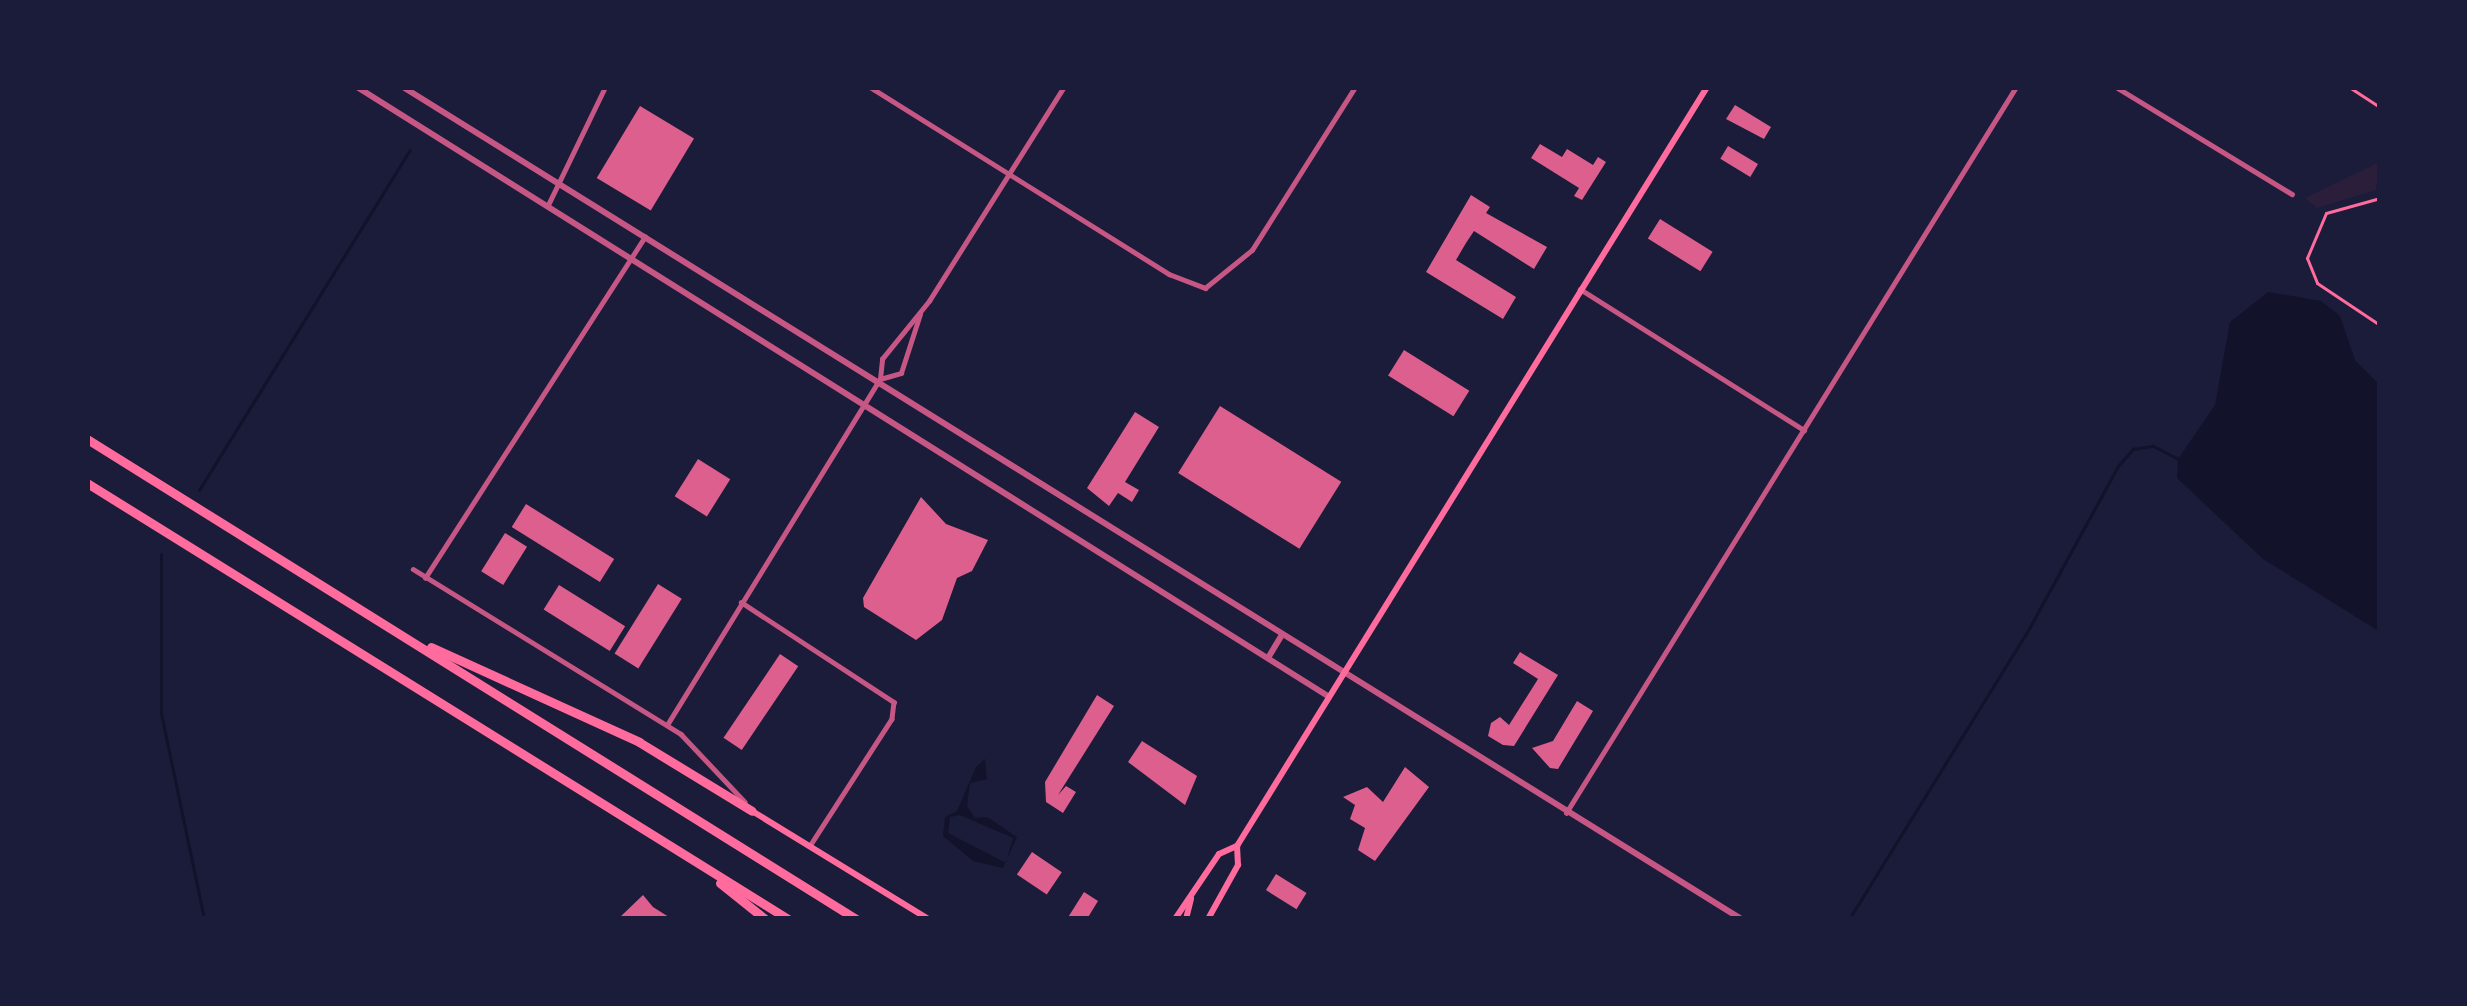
<!DOCTYPE html>
<html>
<head>
<meta charset="utf-8">
<style>
	body { margin:0 }
	#map { position:relative; width:2467px; height:1006px; overflow:hidden; background:#1b1b3a; font-family:Barlow,sans-serif }
	div>[style] { position:absolute }
	[style*='--x'] { left:calc(var(--x)*1px); top:calc(var(--y)*1px); width:calc(var(--w)*1px); rotate:calc(var(--a)*1deg) }
	.green>* { inset:0; background:#2a1e3b }
	.water>* { inset:0; background:#12122b }
	.stream>* { height:3px; margin:-1.5px; padding:0 1.5px; transform-origin:1.5px; border-radius:1.5px; background:#12122b }
	.building>* { inset:0; background:#dd5f8e; transform-origin:0 0 }
	.path>* { height:3px; margin:-1.5px; padding:0 1.5px; transform-origin:1.5px; border-radius:1.5px; background:#ff6b9d }
	.minor>* { height:4.5px; margin:-2.25px; padding:0 2.25px; transform-origin:2.25px; border-radius:2.25px; background:#c65784 }
	.tertiary>* { height:6px; margin:-3px; padding:0 3px; transform-origin:3px; border-radius:3px; background:#c65784 }
	.secondary>* { height:6px; margin:-3px; padding:0 3px; transform-origin:3px; border-radius:3px; background:#ff6b9d }
	.motorway>* { height:9px; margin:-4.5px; padding:0 4.5px; transform-origin:4.5px; border-radius:4.5px; background:#ff6b9d }
	span { translate:-50% -50%; white-space:nowrap; text-align:center; line-height:1.15; -webkit-text-stroke:12px #1b1b3a; paint-order:stroke }
	.frame { position:absolute; inset:0; border:90px solid #1b1b3a; pointer-events:none }
</style>
</head>
<body>
<div id="map">
	<div class="green">
		<i style="clip-path:polygon(2380px 162px,2376px 190px,2317px 208px,2305px 198px)"></i>
	</div>
	<div class="water">
		<i style="clip-path:polygon(2268px 292px,2321px 301px,2340px 316px,2355px 360px,2380px 385px,2380px 632px,2263px 559px,2177px 478px,2178px 459px,2215px 405px,2230px 322px)"></i>
		<i style="clip-path:polygon(evenodd,985px 759px,987px 779px,970px 783px,967px 806px,975px 818px,987px 817px,1017px 837px,1003px 868px,973px 861px,943px 836px,945px 817px,957px 811px,976px 767px,985px 759px,960px 815px,1013px 838px,1006px 863px,948px 833px,950px 817px,960px 815px)"></i>
	</div>
	<div class="stream">
		<i style="--x:199;--y:490;--w:400;--a:-58.2"></i>
		<i style="--x:161;--y:554;--w:159;--a:90"></i>
		<i style="--x:161;--y:713;--w:210;--a:78.2"></i>
		<i style="--x:1849;--y:919;--w:335;--a:-58.2"></i>
		<i style="--x:2026;--y:634;--w:192;--a:-61.3"></i>
		<i style="--x:2118;--y:466;--w:23;--a:-49"></i>
		<i style="--x:2133;--y:449;--w:20;--a:-9"></i>
		<i style="--x:2153;--y:446;--w:28;--a:27"></i>
	</div>
	<div class="building">
		<i style="clip-path:polygon(1735px 105px,1771px 127px,1764px 139px,1726px 119px)"></i>
		<i style="left:640px;top:106px;width:63px;height:84px;rotate:31deg"></i>
		<i style="clip-path:polygon(1540px 144px,1562px 157px,1567px 149px,1593px 165px,1598px 157px,1606px 162px,1582px 200px,1574px 196px,1579px 188px,1531px 158px)"></i>
		<i style="left:1728px;top:146px;width:35px;height:15px;rotate:31deg"></i>
		<i style="clip-path:polygon(1471px 195px,1490px 207px,1486px 213px,1547px 247px,1534px 269px,1474px 231px,1466px 243px,1456px 260px,1516px 297px,1503px 319px,1426px 272px)"></i>
		<i style="left:1660px;top:219px;width:62px;height:23px;rotate:32deg"></i>
		<i style="left:1404px;top:350px;width:77px;height:30px;rotate:32deg"></i>
		<i style="left:1220px;top:406px;width:143px;height:79px;rotate:32deg"></i>
		<i style="clip-path:polygon(1135px 412px,1159px 427px,1125px 482px,1139px 490px,1132px 502px,1118px 493px,1109px 506px,1087px 488px)"></i>
		<i style="left:698px;top:459px;width:38px;height:44px;rotate:32deg"></i>
		<i style="clip-path:polygon(921px 497px,946px 524px,988px 540px,972px 571px,957px 578px,942px 620px,916px 640px,864px 607px,863px 598px)"></i>
		<i style="left:526px;top:504px;width:104px;height:27px;rotate:32deg"></i>
		<i style="left:505px;top:533px;width:26px;height:45px;rotate:32deg"></i>
		<i style="left:658px;top:584px;width:28px;height:82px;rotate:32deg"></i>
		<i style="left:559px;top:585px;width:78px;height:29px;rotate:32deg"></i>
		<i style="clip-path:polygon(1520px 652px,1558px 675px,1514px 746px,1503px 745px,1488px 736px,1491px 723px,1500px 717px,1509px 725px,1538px 679px,1513px 663px)"></i>
		<i style="left:780px;top:654px;width:22px;height:101px;rotate:34deg"></i>
		<i style="clip-path:polygon(1097px 695px,1114px 706px,1058px 795px,1066px 786px,1076px 792px,1063px 813px,1046px 802px,1045px 782px)"></i>
		<i style="clip-path:polygon(1577px 701px,1593px 711px,1558px 769px,1550px 768px,1532px 748px,1553px 741px)"></i>
		<i style="clip-path:polygon(1142px 741px,1197px 776px,1185px 805px,1128px 762px)"></i>
		<i style="clip-path:polygon(1405px 767px,1429px 787px,1375px 861px,1358px 850px,1365px 828px,1350px 819px,1355px 805px,1343px 797px,1367px 787px,1383px 802px)"></i>
		<i style="left:1032px;top:852px;width:36px;height:27px;rotate:34deg"></i>
		<i style="left:1276px;top:874px;width:36px;height:19px;rotate:32deg"></i>
		<i style="clip-path:polygon(1084px 892px,1098px 901px,1087px 919px,1067px 919px)"></i>
		<i style="clip-path:polygon(643px 895px,653px 907px,672px 919px,618px 919px)"></i>
	</div>
	<div class="path">
		<i style="--x:2349;--y:87;--w:37;--a:33"></i>
		<i style="--x:2380;--y:198;--w:56;--a:164.5"></i>
		<i style="--x:2326;--y:213;--w:49;--a:112.9"></i>
		<i style="--x:2307;--y:258;--w:27;--a:68"></i>
		<i style="--x:2317;--y:283;--w:76;--a:33.7"></i>
	</div>
	<div class="minor">
		<i style="--x:870;--y:87;--w:353;--a:32"></i>
		<i style="--x:1169;--y:274;--w:39;--a:21"></i>
		<i style="--x:1205;--y:288;--w:60;--a:-39"></i>
		<i style="--x:1252;--y:250;--w:193;--a:-57.7"></i>
		<i style="--x:2116;--y:87;--w:206;--a:31.3"></i>
		<i style="--x:548;--y:205;--w:131;--a:-64.2"></i>
		<i style="--x:1580;--y:289;--w:265;--a:32.2"></i>
		<i style="--x:880;--y:379;--w:20;--a:-84"></i>
		<i style="--x:882;--y:359;--w:75;--a:-51"></i>
		<i style="--x:929;--y:301;--w:253;--a:-57.8"></i>
		<i style="--x:880;--y:379;--w:22;--a:-16"></i>
		<i style="--x:901;--y:373;--w:62;--a:-72.1"></i>
		<i style="--x:413;--y:569;--w:315;--a:31.6"></i>
		<i style="--x:681;--y:734;--w:93;--a:46.7"></i>
		<i style="--x:425;--y:578;--w:406;--a:-57.2"></i>
		<i style="--x:741;--y:602;--w:183;--a:33.2"></i>
		<i style="--x:894;--y:702;--w:17;--a:97"></i>
		<i style="--x:892;--y:719;--w:151;--a:122.8"></i>
		<i style="--x:667;--y:725;--w:406;--a:-58.4"></i>
		<i style="--x:1566;--y:813;--w:854;--a:-58.21"></i>
	</div>
	<div class="tertiary">
		<i style="--x:357;--y:87;--w:1146;--a:32.1"></i>
		<i style="--x:403;--y:87;--w:1576;--a:31.87"></i>
		<i style="--x:1268;--y:658;--w:27;--a:-59"></i>
	</div>
	<div class="secondary">
		<i style="--x:752;--y:811;--w:206;--a:31.5"></i>
		<i style="--x:1175;--y:919;--w:78;--a:-55.9"></i>
		<i style="--x:1219;--y:854;--w:20;--a:-24"></i>
		<i style="--x:1186;--y:919;--w:21;--a:-76"></i>
		<i style="--x:1208;--y:919;--w:62;--a:-60.9"></i>
		<i style="--x:1238;--y:865;--w:19;--a:-93"></i>
		<i style="--x:1237;--y:846;--w:893;--a:-58.23"></i>
	</div>
	<div class="motorway">
		<i style="--x:87;--y:439;--w:907;--a:31.97"></i>
		<i style="--x:87;--y:483;--w:826;--a:31.88"></i>
		<i style="--x:431;--y:647;--w:229;--a:24.5"></i>
		<i style="--x:639;--y:742;--w:132;--a:31.4"></i>
		<i style="--x:720;--y:883;--w:58;--a:38.7"></i>
	</div>
	<div class="frame"></div>
</div>
</body>
</html>
